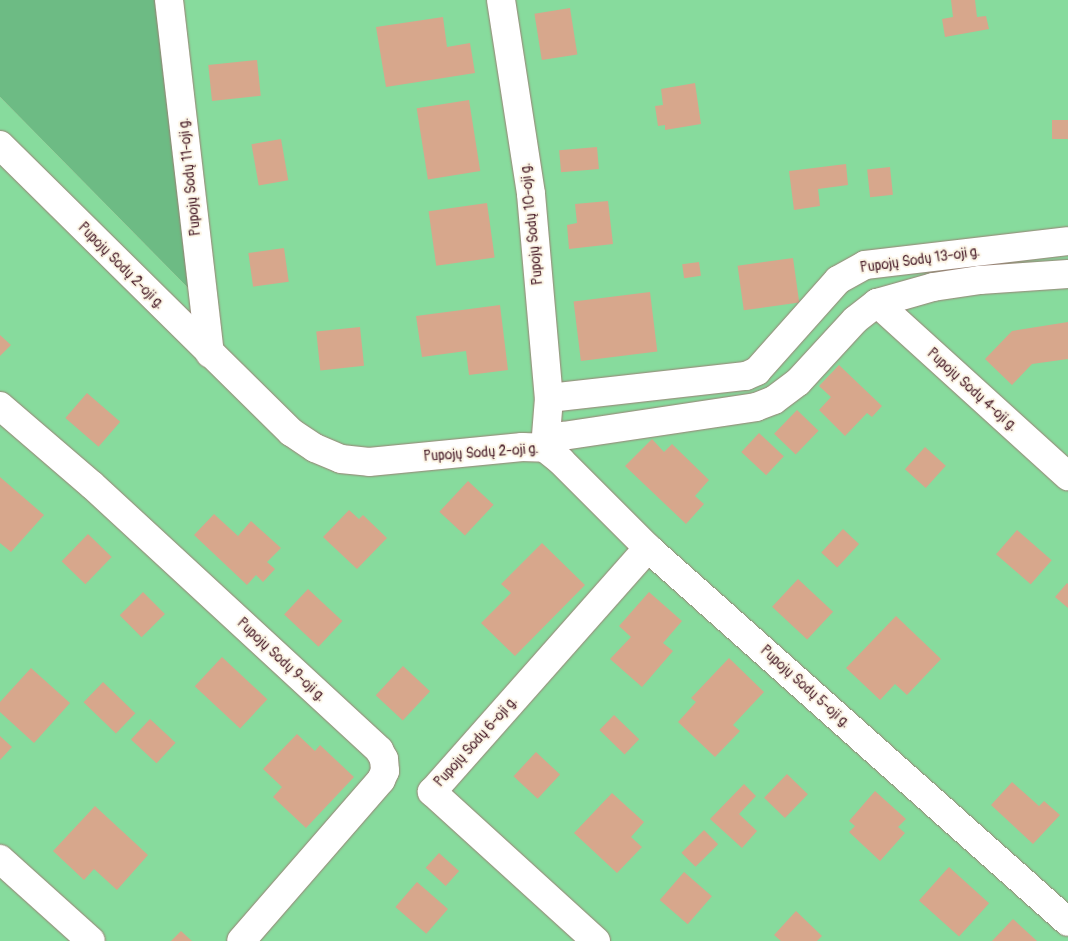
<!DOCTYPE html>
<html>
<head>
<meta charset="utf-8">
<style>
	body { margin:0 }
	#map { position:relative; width:1068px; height:941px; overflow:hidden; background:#e8e0bc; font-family:Pangolin,sans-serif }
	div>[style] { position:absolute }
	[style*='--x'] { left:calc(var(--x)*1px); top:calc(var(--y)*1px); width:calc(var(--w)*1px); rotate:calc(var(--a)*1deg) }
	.green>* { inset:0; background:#87db9d }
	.forest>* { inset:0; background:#6dbb84 }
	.building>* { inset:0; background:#d7a78c; transform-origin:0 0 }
	.roads { filter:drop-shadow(0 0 1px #998074) drop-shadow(0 0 1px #998074) }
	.street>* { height:28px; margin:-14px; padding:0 14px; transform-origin:14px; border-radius:14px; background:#fff }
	span { translate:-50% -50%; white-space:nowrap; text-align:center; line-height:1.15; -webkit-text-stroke:4px #fcf5e5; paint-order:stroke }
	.street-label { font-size:14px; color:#4a1f2b }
</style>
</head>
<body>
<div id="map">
	<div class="green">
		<i style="clip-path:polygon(156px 0,1068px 0,1068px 941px,0 941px,0 97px,191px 291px)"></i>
	</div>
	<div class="forest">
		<i style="clip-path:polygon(0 0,156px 0,192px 292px,0 97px)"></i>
	</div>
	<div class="building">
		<i style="clip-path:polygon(951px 0,975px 0,977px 17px,986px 16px,989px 29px,945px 37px,942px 19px,953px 17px)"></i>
		<i style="left:570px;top:8px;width:47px;height:36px;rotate:81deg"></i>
		<i style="clip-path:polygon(443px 17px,447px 47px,470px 43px,475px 73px,386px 87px,376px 27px)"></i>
		<i style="left:257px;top:60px;width:36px;height:49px;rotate:84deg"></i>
		<i style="clip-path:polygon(695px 83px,701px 124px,665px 130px,665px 125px,658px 126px,655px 106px,663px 105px,661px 89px)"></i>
		<i style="left:469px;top:100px;width:72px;height:53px;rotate:81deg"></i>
		<i style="left:1068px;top:120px;width:19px;height:16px;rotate:90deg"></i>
		<i style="left:281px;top:139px;width:42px;height:30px;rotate:80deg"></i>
		<i style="left:597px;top:147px;width:22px;height:38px;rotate:85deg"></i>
		<i style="clip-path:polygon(846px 164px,848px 185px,818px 189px,820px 206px,794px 210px,789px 171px)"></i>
		<i style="left:890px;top:167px;width:28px;height:23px;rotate:84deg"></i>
		<i style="clip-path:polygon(608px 201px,613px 244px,569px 249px,567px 225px,577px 223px,575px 204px)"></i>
		<i style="left:487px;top:203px;width:55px;height:59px;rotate:82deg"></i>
		<i style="left:284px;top:248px;width:34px;height:36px;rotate:82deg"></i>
		<i style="left:793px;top:258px;width:45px;height:56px;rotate:82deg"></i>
		<i style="left:699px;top:262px;width:14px;height:17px;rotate:82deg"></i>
		<i style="left:650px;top:292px;width:60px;height:77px;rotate:83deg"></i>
		<i style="clip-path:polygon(500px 305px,508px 370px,469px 375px,466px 351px,422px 357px,416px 316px)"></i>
		<i style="clip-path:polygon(1068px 322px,1068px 359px,1032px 364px,1012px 385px,985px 359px,1012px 331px)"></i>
		<i style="left:360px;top:327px;width:39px;height:44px;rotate:84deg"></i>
		<i style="clip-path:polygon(0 335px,11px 345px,0 356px)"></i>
		<i style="clip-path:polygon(839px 365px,882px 406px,872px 417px,867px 413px,845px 436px,819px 410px,831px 397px,819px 386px)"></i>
		<i style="left:87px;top:393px;width:44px;height:33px;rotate:41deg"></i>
		<i style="left:797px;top:410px;width:30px;height:33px;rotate:44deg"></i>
		<i style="left:759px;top:433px;width:34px;height:26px;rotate:43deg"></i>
		<i style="clip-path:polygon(652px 439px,664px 452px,672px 444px,709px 480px,695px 496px,704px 504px,686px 524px,625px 466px)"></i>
		<i style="left:925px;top:447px;width:28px;height:30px;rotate:42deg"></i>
		<i style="clip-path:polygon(0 477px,44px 515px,11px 552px,0 543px)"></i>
		<i style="left:468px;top:481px;width:35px;height:42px;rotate:43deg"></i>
		<i style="clip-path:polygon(349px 510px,359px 519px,363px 515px,387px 538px,357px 569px,323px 537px)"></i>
		<i style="clip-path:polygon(214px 514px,238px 536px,251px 521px,281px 548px,267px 562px,275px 569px,263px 582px,256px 575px,247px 585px,194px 535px)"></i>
		<i style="left:843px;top:529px;width:22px;height:32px;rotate:43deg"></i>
		<i style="left:1017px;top:530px;width:46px;height:32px;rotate:41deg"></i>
		<i style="left:88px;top:534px;width:33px;height:38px;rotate:44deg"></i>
		<i style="clip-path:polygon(542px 543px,585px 585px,515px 656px,481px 623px,511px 593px,501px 584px)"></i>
		<i style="left:798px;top:579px;width:48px;height:38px;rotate:43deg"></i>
		<i style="clip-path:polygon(1067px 583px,1068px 584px,1068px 608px,1055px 597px)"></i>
		<i style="left:308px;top:589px;width:47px;height:35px;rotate:43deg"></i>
		<i style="left:143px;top:592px;width:31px;height:33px;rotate:45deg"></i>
		<i style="clip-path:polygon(649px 592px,682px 621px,663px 643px,673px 651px,642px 687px,610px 659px,631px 637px,619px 626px)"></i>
		<i style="clip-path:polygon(896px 616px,941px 659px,907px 695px,895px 684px,880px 700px,846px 668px)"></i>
		<i style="left:222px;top:657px;width:62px;height:40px;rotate:43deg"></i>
		<i style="clip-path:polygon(729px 658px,764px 692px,733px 725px,740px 731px,715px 757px,678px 722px,696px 702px,691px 698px)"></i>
		<i style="left:403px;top:666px;width:37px;height:40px;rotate:43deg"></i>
		<i style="clip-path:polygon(31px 668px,70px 703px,34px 743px,0 712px,0 702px)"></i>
		<i style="left:103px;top:682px;width:45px;height:28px;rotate:44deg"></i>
		<i style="left:614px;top:715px;width:35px;height:21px;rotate:44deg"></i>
		<i style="left:150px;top:719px;width:35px;height:28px;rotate:43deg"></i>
		<i style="clip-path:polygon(297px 734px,315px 751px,320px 745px,354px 777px,306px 828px,273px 797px,282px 787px,263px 769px)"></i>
		<i style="clip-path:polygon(0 736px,12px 747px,0 760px)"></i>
		<i style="left:536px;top:752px;width:33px;height:33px;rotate:43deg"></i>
		<i style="left:787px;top:774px;width:29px;height:33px;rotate:44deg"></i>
		<i style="clip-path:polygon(1012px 782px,1039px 806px,1044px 801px,1060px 815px,1033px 844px,991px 805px)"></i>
		<i style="clip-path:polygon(744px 784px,756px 796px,739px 814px,757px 831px,742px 848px,710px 819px)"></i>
		<i style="clip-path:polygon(875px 791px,906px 819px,898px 827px,905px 833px,880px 861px,849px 832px,855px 826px,849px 821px)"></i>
		<i style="clip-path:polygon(612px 793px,644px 822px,631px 837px,642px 847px,617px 873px,574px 833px)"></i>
		<i style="clip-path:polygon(95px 806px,148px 855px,117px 890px,94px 869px,84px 880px,53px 851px)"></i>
		<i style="left:704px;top:830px;width:20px;height:32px;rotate:45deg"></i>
		<i style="left:439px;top:853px;width:27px;height:20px;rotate:42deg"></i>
		<i style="left:949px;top:867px;width:54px;height:45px;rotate:42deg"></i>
		<i style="left:684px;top:872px;width:37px;height:37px;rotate:41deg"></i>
		<i style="left:417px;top:882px;width:41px;height:33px;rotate:41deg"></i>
		<i style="clip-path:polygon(796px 911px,822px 936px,817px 941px,781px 941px,774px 935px)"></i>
		<i style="clip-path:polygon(1013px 919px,1037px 941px,992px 941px)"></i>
		<i style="clip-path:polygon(181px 931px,192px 941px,171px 941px)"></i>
	</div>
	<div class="roads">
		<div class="street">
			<i style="--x:169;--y:0;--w:356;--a:83.4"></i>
			<i style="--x:501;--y:0;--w:196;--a:81.2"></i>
			<i style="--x:531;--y:194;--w:205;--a:85"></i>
			<i style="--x:549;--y:398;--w:50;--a:94.6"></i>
			<i style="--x:0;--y:145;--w:409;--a:44.6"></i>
			<i style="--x:291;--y:432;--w:29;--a:34"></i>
			<i style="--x:315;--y:448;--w:28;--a:23"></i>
			<i style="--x:341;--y:459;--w:28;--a:6"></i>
			<i style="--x:369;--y:462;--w:154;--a:-5.6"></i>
			<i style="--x:522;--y:447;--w:23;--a:2"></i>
			<i style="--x:545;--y:448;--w:22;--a:-34"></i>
			<i style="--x:563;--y:436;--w:195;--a:-8.5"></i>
			<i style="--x:756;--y:407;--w:19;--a:-21"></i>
			<i style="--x:774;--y:400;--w:30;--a:-37"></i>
			<i style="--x:798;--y:382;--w:84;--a:-47.4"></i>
			<i style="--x:855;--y:320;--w:28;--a:-38"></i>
			<i style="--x:877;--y:303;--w:58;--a:-15.9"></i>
			<i style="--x:933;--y:287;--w:48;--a:-8.5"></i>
			<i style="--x:980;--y:280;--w:88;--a:-3.9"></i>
			<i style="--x:877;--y:303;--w:258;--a:42.2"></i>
			<i style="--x:549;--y:398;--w:198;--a:-6.4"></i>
			<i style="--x:746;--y:376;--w:12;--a:-24"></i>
			<i style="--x:757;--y:371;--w:122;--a:-48.3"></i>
			<i style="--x:838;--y:280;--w:31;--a:-29"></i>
			<i style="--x:865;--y:265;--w:204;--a:-6.7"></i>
			<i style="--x:0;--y:406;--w:121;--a:40.7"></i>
			<i style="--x:92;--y:485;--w:391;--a:42.7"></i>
			<i style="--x:379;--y:750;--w:10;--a:61"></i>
			<i style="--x:384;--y:759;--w:12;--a:85"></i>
			<i style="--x:385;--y:771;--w:10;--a:114"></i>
			<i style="--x:381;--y:780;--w:213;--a:131"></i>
			<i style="--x:545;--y:448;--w:21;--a:39"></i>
			<i style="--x:561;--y:461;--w:123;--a:45"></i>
			<i style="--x:648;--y:548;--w:562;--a:41.68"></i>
			<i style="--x:0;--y:859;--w:122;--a:42"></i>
			<i style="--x:596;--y:941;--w:222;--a:-137.7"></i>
			<i style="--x:432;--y:792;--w:326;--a:-48.5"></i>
		</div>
	</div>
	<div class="street-label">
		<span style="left:190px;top:177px;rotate:-96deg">Pupojų Sodų 11-oji g.</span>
		<span style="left:532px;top:224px;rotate:-96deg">Pupojų Sodų 10-oji g.</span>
		<span style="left:920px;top:260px;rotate:-8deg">Pupojų Sodų 13-oji g.</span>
		<span style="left:121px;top:266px;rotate:45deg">Pupojų Sodų 2-oji g.</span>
		<span style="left:972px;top:390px;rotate:42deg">Pupojų Sodų 4-oji g.</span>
		<span style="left:481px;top:453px;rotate:-4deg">Pupojų Sodų 2-oji g.</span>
		<span style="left:281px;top:660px;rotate:43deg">Pupojų Sodų 9-oji g.</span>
		<span style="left:805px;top:687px;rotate:42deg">Pupojų Sodų 5-oji g.</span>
		<span style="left:476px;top:742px;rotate:-48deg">Pupojų Sodų 6-oji g.</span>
	</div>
</div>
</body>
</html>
